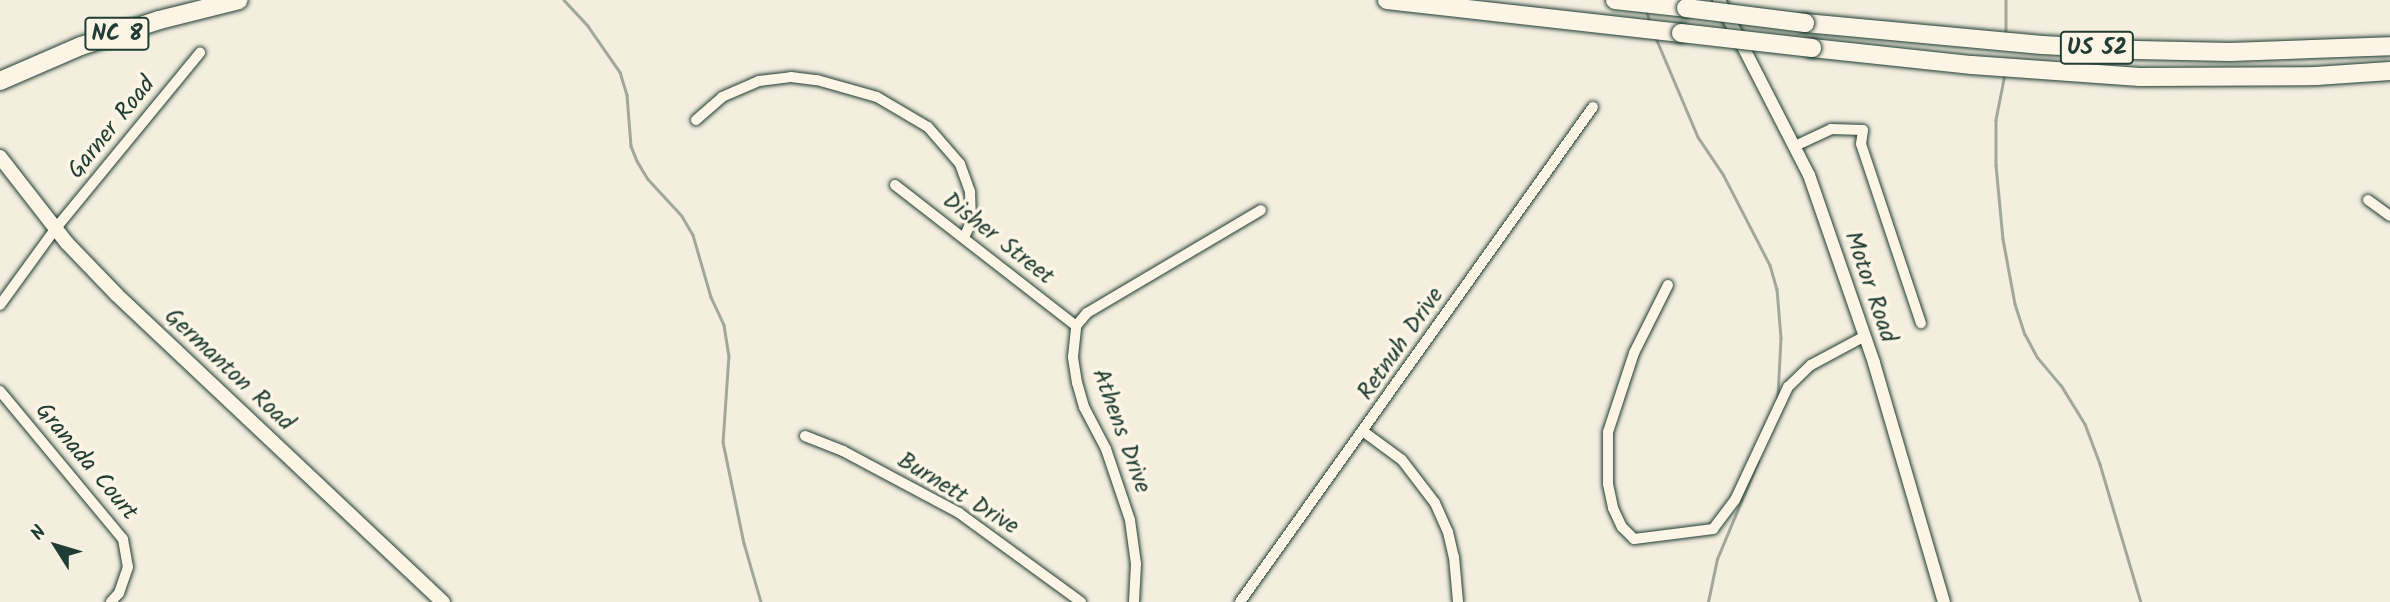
<!DOCTYPE html>
<html>
<head>
<meta charset="utf-8">
<style>
	body { margin:0 }
	#map { position:relative; width:2390px; height:602px; overflow:hidden; background:#f3eede; font-family:Kalam,sans-serif }
	div>[style] { position:absolute }
	[style*='--x'] { left:calc(var(--x)*1px); top:calc(var(--y)*1px); width:calc(var(--w)*1px); rotate:calc(var(--a)*1deg) }
	.stream>* { height:2.5px; margin:-1.25px; padding:0 1.25px; transform-origin:1.25px; border-radius:1.25px; background:#a0a89b }
	.roads { filter:drop-shadow(0 0 2px #1f3d34) drop-shadow(0 0 2px #1f3d34) }
	.minor>* { height:10px; margin:-5px; padding:0 5px; transform-origin:5px; border-radius:5px; background:#fcf5e5 }
	.tertiary>* { height:12px; margin:-6px; padding:0 6px; transform-origin:6px; border-radius:6px; background:#fcf5e5 }
	.secondary>* { height:14px; margin:-7px; padding:0 7px; transform-origin:7px; border-radius:7px; background:#fcf5e5 }
	.motorway>* { height:18px; margin:-9px; padding:0 9px; transform-origin:9px; border-radius:9px; background:#fcf5e5 }
	.bridges { filter:drop-shadow(0 0 2px #1f3d34) drop-shadow(0 0 2px #1f3d34) }
	.motorway-bridge>* { height:18px; margin:-9px; padding:0 9px; transform-origin:9px; border-radius:9px; background:#fcf5e5 }
	span { translate:-50% -50%; white-space:nowrap; text-align:center; line-height:1.15; -webkit-text-stroke:7px #fcf5e5; paint-order:stroke }
	.shield-label span { padding:2px 5px; background:#fcf5e5; border:2px solid; border-radius:5px; -webkit-text-stroke-width:0 }
	.shield-label { font-size:23px; color:#1f3d34; font-weight:700 }
	.street-label { font-size:24px; color:#1f3d34 }
	.north { position:absolute; left:21px; top:511px; width:70px; height:70px; -webkit-text-stroke:5px #fcf5e5; paint-order:stroke; rotate:307deg; font-size:19px; font-weight:700; line-height:28px; text-align:center; color:#1f3d34 }
	.north::after { content:''; display:block; margin:auto; width:24px; height:32px; background:#1f3d34; clip-path:polygon(50% 0,100% 100%,50% 72%,0 100%) }
</style>
</head>
<body>
<div id="map">
	<div class="stream">
		<i style="--x:564;--y:0;--w:35;--a:47"></i>
		<i style="--x:588;--y:26;--w:56;--a:55.2"></i>
		<i style="--x:620;--y:72;--w:24;--a:73"></i>
		<i style="--x:627;--y:95;--w:51;--a:85.5"></i>
		<i style="--x:631;--y:146;--w:16;--a:68"></i>
		<i style="--x:637;--y:161;--w:21;--a:59"></i>
		<i style="--x:648;--y:179;--w:50;--a:47.4"></i>
		<i style="--x:682;--y:216;--w:22;--a:60"></i>
		<i style="--x:693;--y:235;--w:65;--a:73.8"></i>
		<i style="--x:711;--y:297;--w:31;--a:65"></i>
		<i style="--x:724;--y:325;--w:30;--a:81"></i>
		<i style="--x:729;--y:355;--w:87;--a:93.9"></i>
		<i style="--x:723;--y:442;--w:103;--a:78.3"></i>
		<i style="--x:744;--y:543;--w:61;--a:73.9"></i>
		<i style="--x:2006;--y:0;--w:36;--a:90"></i>
		<i style="--x:1646;--y:9;--w:14;--a:73"></i>
		<i style="--x:1656;--y:38;--w:108;--a:67"></i>
		<i style="--x:1698;--y:137;--w:45;--a:56"></i>
		<i style="--x:1723;--y:174;--w:102;--a:62.7"></i>
		<i style="--x:1770;--y:265;--w:25;--a:74"></i>
		<i style="--x:1777;--y:289;--w:49;--a:85.3"></i>
		<i style="--x:1781;--y:338;--w:60;--a:92.9"></i>
		<i style="--x:2005;--y:74;--w:47;--a:101.1"></i>
		<i style="--x:1996;--y:120;--w:45;--a:90"></i>
		<i style="--x:1996;--y:165;--w:74;--a:84.6"></i>
		<i style="--x:2003;--y:239;--w:66;--a:79.5"></i>
		<i style="--x:2015;--y:304;--w:32;--a:72"></i>
		<i style="--x:2025;--y:334;--w:27;--a:62"></i>
		<i style="--x:2038;--y:358;--w:35;--a:50"></i>
		<i style="--x:2061;--y:385;--w:46;--a:58.4"></i>
		<i style="--x:2085;--y:424;--w:43;--a:69.4"></i>
		<i style="--x:2100;--y:464;--w:144;--a:73.5"></i>
		<i style="--x:1708;--y:602;--w:44;--a:-78.2"></i>
		<i style="--x:1717;--y:559;--w:106;--a:-67.3"></i>
	</div>
	<div class="roads">
		<div class="minor">
			<i style="--x:696;--y:120;--w:35;--a:-41"></i>
			<i style="--x:722;--y:97;--w:40;--a:-23.4"></i>
			<i style="--x:759;--y:81;--w:32;--a:-7"></i>
			<i style="--x:791;--y:77;--w:26;--a:7"></i>
			<i style="--x:817;--y:80;--w:62;--a:15.8"></i>
			<i style="--x:877;--y:97;--w:59;--a:30.5"></i>
			<i style="--x:928;--y:127;--w:49;--a:49.1"></i>
			<i style="--x:960;--y:164;--w:30;--a:70"></i>
			<i style="--x:970;--y:192;--w:30;--a:88"></i>
			<i style="--x:971;--y:222;--w:17;--a:114"></i>
			<i style="--x:1795;--y:146;--w:40;--a:-25"></i>
			<i style="--x:1831;--y:129;--w:32;--a:2"></i>
			<i style="--x:1863;--y:130;--w:14;--a:98"></i>
			<i style="--x:1861;--y:144;--w:189;--a:71.5"></i>
			<i style="--x:895;--y:185;--w:229;--a:37.9"></i>
			<i style="--x:2368;--y:200;--w:27;--a:36"></i>
			<i style="--x:1668;--y:285;--w:76;--a:116.6"></i>
			<i style="--x:1634;--y:353;--w:83;--a:108.2"></i>
			<i style="--x:1608;--y:432;--w:52;--a:90"></i>
			<i style="--x:1608;--y:484;--w:25;--a:78"></i>
			<i style="--x:1613;--y:508;--w:21;--a:65"></i>
			<i style="--x:1622;--y:527;--w:17;--a:45"></i>
			<i style="--x:1634;--y:539;--w:80;--a:-7.2"></i>
			<i style="--x:1713;--y:529;--w:36;--a:-53"></i>
			<i style="--x:1735;--y:500;--w:125;--a:-64.9"></i>
			<i style="--x:1788;--y:387;--w:32;--a:-44"></i>
			<i style="--x:1811;--y:365;--w:61;--a:-28.2"></i>
			<i style="--x:0;--y:305;--w:95;--a:-54"></i>
			<i style="--x:56;--y:228;--w:227;--a:-50.6"></i>
			<i style="--x:0;--y:391;--w:192;--a:50.3"></i>
			<i style="--x:123;--y:539;--w:28;--a:80"></i>
			<i style="--x:128;--y:567;--w:28;--a:109"></i>
			<i style="--x:119;--y:593;--w:12;--a:132"></i>
			<i style="--x:1364;--y:432;--w:47;--a:36.4"></i>
			<i style="--x:1402;--y:460;--w:54;--a:52.5"></i>
			<i style="--x:1435;--y:503;--w:32;--a:66"></i>
			<i style="--x:1448;--y:532;--w:26;--a:77"></i>
			<i style="--x:1454;--y:557;--w:45;--a:84.9"></i>
			<i style="--x:805;--y:436;--w:41;--a:21.5"></i>
			<i style="--x:843;--y:451;--w:132;--a:28.1"></i>
			<i style="--x:959;--y:513;--w:151;--a:36.1"></i>
			<i style="--x:1134;--y:602;--w:38;--a:-87"></i>
			<i style="--x:1136;--y:564;--w:44;--a:-97.8"></i>
			<i style="--x:1130;--y:520;--w:75;--a:-108.7"></i>
			<i style="--x:1106;--y:449;--w:47;--a:-117.6"></i>
			<i style="--x:1084;--y:407;--w:25;--a:-106"></i>
			<i style="--x:1077;--y:383;--w:26;--a:-99"></i>
			<i style="--x:1073;--y:357;--w:31;--a:-84"></i>
			<i style="--x:1076;--y:326;--w:17;--a:-50"></i>
			<i style="--x:1087;--y:313;--w:202;--a:-30.6"></i>
			<i style="--x:1240;--y:602;--w:608;--a:-54.51"></i>
		</div>
		<div class="tertiary">
			<i style="--x:1719;--y:0;--w:197;--a:62.8"></i>
			<i style="--x:1809;--y:175;--w:199;--a:70.9"></i>
			<i style="--x:1874;--y:363;--w:249;--a:73.7"></i>
		</div>
		<div class="secondary">
			<i style="--x:0;--y:157;--w:109;--a:52.1"></i>
			<i style="--x:67;--y:243;--w:72;--a:46.1"></i>
			<i style="--x:117;--y:295;--w:448;--a:43.3"></i>
		</div>
		<div class="motorway">
			<i style="--x:1387;--y:0;--w:296;--a:6.4"></i>
			<i style="--x:1615;--y:0;--w:71;--a:6.4"></i>
			<i style="--x:1805;--y:23;--w:238;--a:5.3"></i>
			<i style="--x:2042;--y:45;--w:94;--a:3"></i>
			<i style="--x:2136;--y:50;--w:94;--a:1.2"></i>
			<i style="--x:2230;--y:52;--w:160;--a:-2.1"></i>
			<i style="--x:1812;--y:48;--w:161;--a:6.1"></i>
			<i style="--x:1972;--y:65;--w:168;--a:4.1"></i>
			<i style="--x:2140;--y:77;--w:176;--a:-0.3"></i>
			<i style="--x:2316;--y:76;--w:74;--a:-3.9"></i>
			<i style="--x:0;--y:81;--w:88;--a:-23.4"></i>
			<i style="--x:81;--y:46;--w:82;--a:-18.4"></i>
			<i style="--x:159;--y:20;--w:82;--a:-14"></i>
		</div>
	</div>
	<div class="bridges">
		<div class="motorway-bridge">
			<i style="--x:1686;--y:8;--w:120;--a:7.2"></i>
			<i style="--x:1681;--y:33;--w:132;--a:6.5"></i>
		</div>
	</div>
	<div class="shield-label">
		<span style="left:117px;top:34px">NC 8</span>
		<span style="left:2097px;top:48px">US 52</span>
	</div>
	<div class="street-label">
		<span style="left:112px;top:128px;rotate:-51deg">Garner Road</span>
		<span style="left:998px;top:239px;rotate:38deg">Disher Street</span>
		<span style="left:1870px;top:287px;rotate:71deg">Motor Road</span>
		<span style="left:1401px;top:344px;rotate:-55deg">Retnuh Drive</span>
		<span style="left:229px;top:370px;rotate:43deg">Germanton Road</span>
		<span style="left:1121px;top:431px;rotate:70deg">Athens Drive</span>
		<span style="left:86px;top:462px;rotate:50deg">Granada Court</span>
		<span style="left:958px;top:494px;rotate:31deg">Burnett Drive</span>
	</div>
	<div class="north">N</div>
</div>
</body>
</html>
